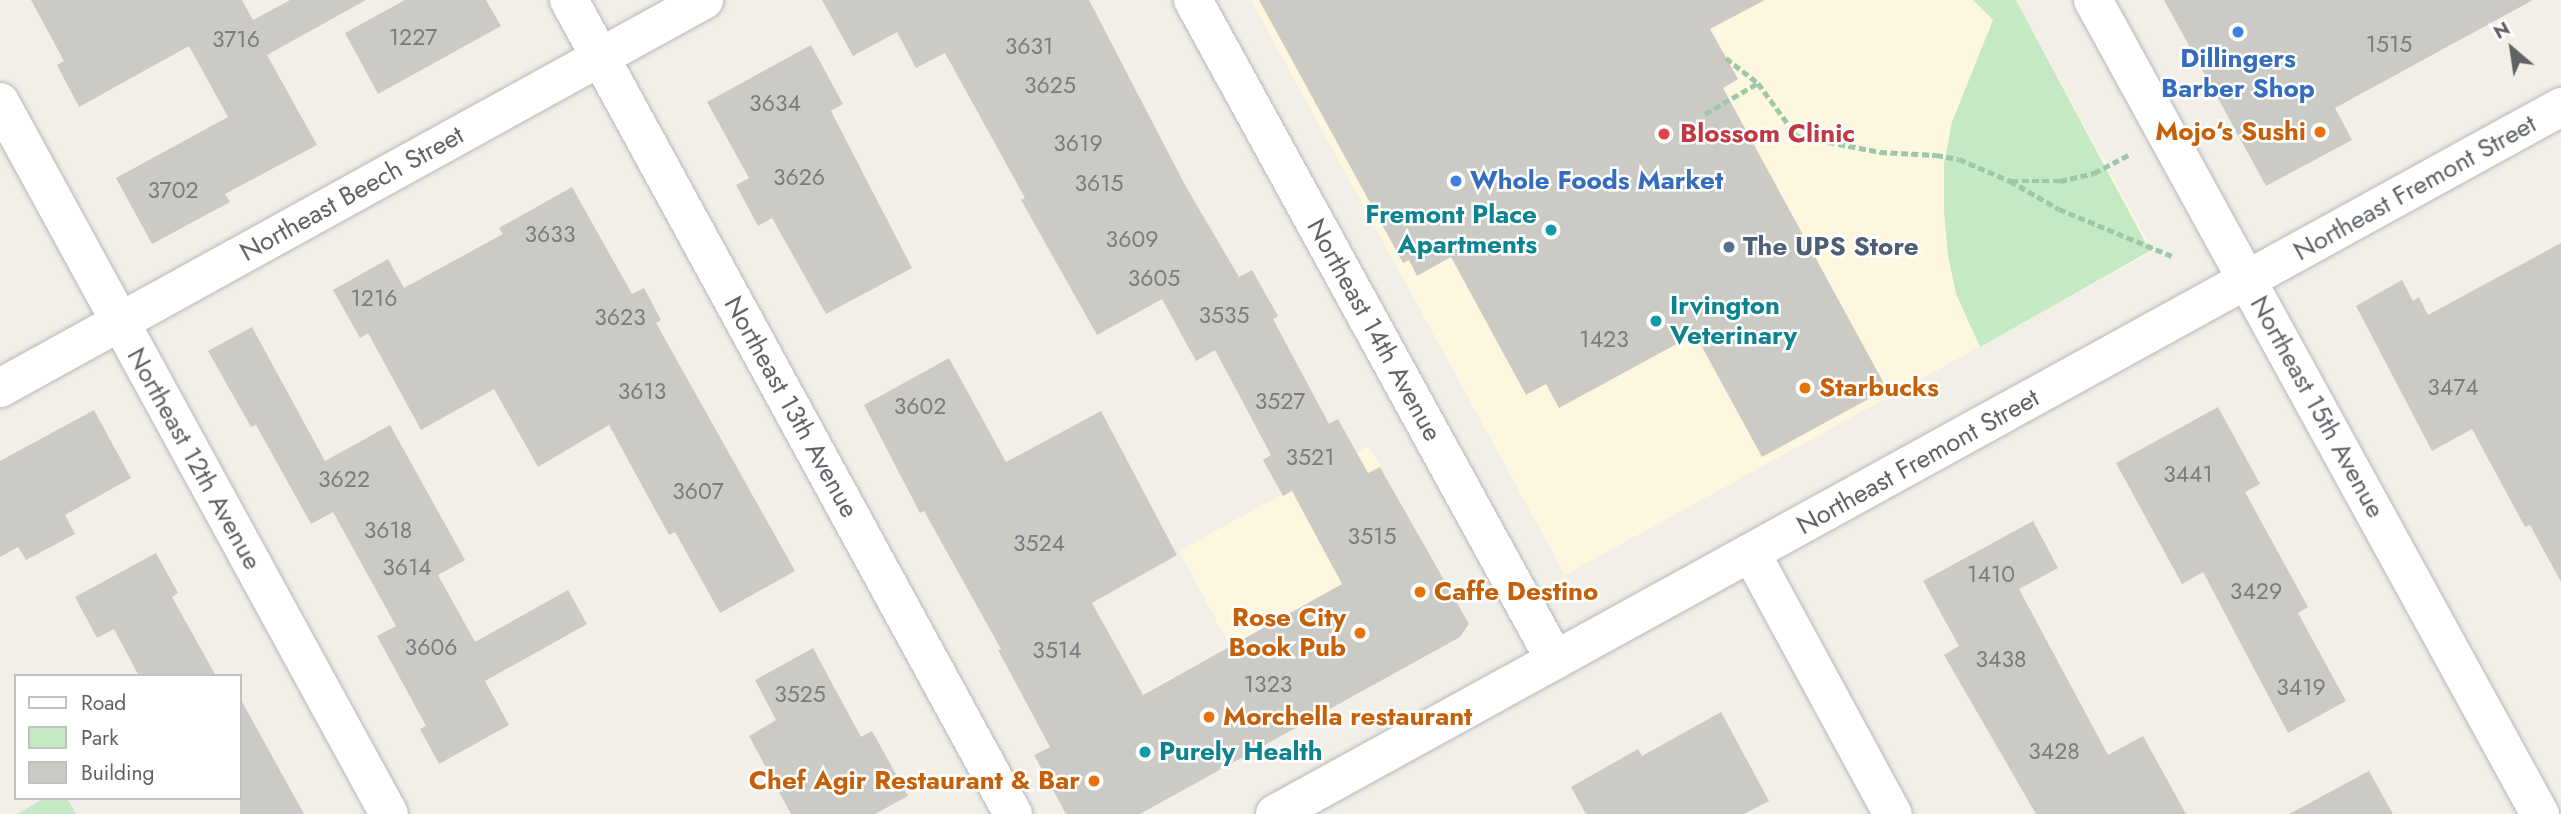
<!DOCTYPE html>
<html>
<head>
<meta charset="utf-8">
<style>
	body { margin:0 }
	#map { position:relative; width:2561px; height:814px; overflow:hidden; background:#f1efe8; font-family:Jost,sans-serif }
	div>[style] { position:absolute }
	[style*='--x'] { left:calc(var(--x)*1px); top:calc(var(--y)*1px); width:calc(var(--w)*1px); rotate:calc(var(--a)*1deg) }
	.commercial>* { inset:0; background:#fef7e0 }
	.green>* { inset:0; background:#c5e8c5 }
	.building>* { inset:0; background:#cccac5 }
	.path>* { height:4.5px; margin-top:-2.25px; transform-origin:0; background:repeating-linear-gradient(90deg,#9cc7a9 0 7px,transparent 0 10.5px) }
	.roads { filter:drop-shadow(0 0 2px #b5b8bc) drop-shadow(0 0 2px #b5b8bc) }
	.street>* { height:38px; margin:-19px; padding:0 19px; transform-origin:19px; border-radius:19px; background:#fff }
	.secondary>* { height:38px; margin:-19px; padding:0 19px; transform-origin:19px; border-radius:19px; background:#fff }
	.dots>* { width:19px; height:19px; translate:-50% -50%; box-sizing:border-box; border:4px solid #fff; border-radius:50% }
	span { translate:-50% -50%; white-space:nowrap; text-align:center; line-height:1.15; -webkit-text-stroke:5px #fff; paint-order:stroke }
	.number-label { font-size:23px; color:#7a7d7f }
	.number-label span { -webkit-text-stroke-width:0 }
	.shop-label { font-size:26px; color:#366cbe; font-weight:700 }
	.left { translate:0 -50%; text-align:left }
	.food-label { font-size:26px; color:#c56008; font-weight:700 }
	.right { translate:-100% -50%; text-align:right }
	.health-label { font-size:26px; color:#be3a42; font-weight:700 }
	.street-label { font-size:26px; color:#5f6368 }
	.culture-label { font-size:26px; color:#0d838f; font-weight:700 }
	.service-label { font-size:26px; color:#4e5e75; font-weight:700 }
	.legend { position:absolute; left:14px; top:674px; width:228px; height:126px; box-sizing:border-box; background:#fff; border:2px solid #bfc1c3; margin:0; padding:9px 12px; list-style:none; font-size:21px; color:#5f6368 }
	.legend li { display:flex; align-items:center; gap:14px; height:35px }
	.legend b { width:35px; border:2px solid #bfc1c3 }
	.north { position:absolute; left:2477px; top:14px; width:70px; height:70px; -webkit-text-stroke:5px #fff; paint-order:stroke; rotate:331deg; font-size:19px; font-weight:700; line-height:28px; text-align:center; color:#5f6368 }
	.north::after { content:''; display:block; margin:auto; width:24px; height:32px; background:#5f6368; clip-path:polygon(50% 0,100% 100%,50% 72%,0 100%) }
</style>
</head>
<body>
<div id="map">
	<div class="commercial">
		<i style="clip-path:polygon(1251px 0,2016px 0,2153px 251px,1565px 575px)"></i>
		<i style="clip-path:polygon(1369px 446px,1471px 628px,1131px 814px,1073px 814px,1038px 752px,1230px 646px,1179px 551px)"></i>
	</div>
	<div class="green">
		<i style="clip-path:polygon(1973px 0,2016px 0,2150px 251px,1980px 347px,1956px 294px,1948px 256px,1944px 211px,1944px 164px,1952px 122px,1993px 20px)"></i>
		<i style="clip-path:polygon(45px 798px,67px 798px,76px 814px,17px 814px)"></i>
	</div>
	<div class="building">
		<i style="clip-path:polygon(31px 0,242px 0,253px 20px,290px 0,366px 0,267px 55px,317px 145px,225px 194px,230px 202px,152px 244px,116px 178px,228px 117px,189px 46px,79px 107px,57px 65px,64px 61px)"></i>
		<i style="clip-path:polygon(405px 0,486px 0,501px 26px,378px 94px,345px 33px)"></i>
		<i style="clip-path:polygon(822px 0,1089px 0,1185px 185px,1239px 277px,1252px 270px,1278px 316px,1273px 319px,1329px 424px,1338px 419px,1368px 473px,1380px 467px,1469px 624px,1460px 637px,1140px 814px,1066px 814px,1034px 755px,1050px 747px,998px 650px,1001px 649px,924px 511px,920px 513px,864px 405px,949px 358px,1006px 462px,1101px 411px,1177px 555px,1092px 603px,1143px 695px,1342px 584px,1292px 491px,1283px 496px,1263px 460px,1271px 455px,1215px 350px,1196px 361px,1162px 299px,1097px 335px,1021px 200px,1025px 198px,945px 53px,916px 68px,897px 32px,853px 56px)"></i>
		<i style="clip-path:polygon(1259px 0,1765px 0,1710px 29px,1738px 79px,1723px 88px,1887px 389px,1762px 457px,1695px 334px,1559px 408px,1546px 384px,1526px 395px,1451px 257px,1417px 276px,1409px 260px,1403px 263px)"></i>
		<i style="clip-path:polygon(2164px 0,2533px 0,2335px 108px,2352px 140px,2266px 186px)"></i>
		<i style="clip-path:polygon(811px 45px,843px 104px,831px 111px,912px 268px,826px 314px,772px 218px,758px 226px,736px 185px,749px 178px,707px 102px)"></i>
		<i style="clip-path:polygon(572px 187px,632px 294px,644px 288px,661px 320px,656px 323px,795px 571px,720px 613px,675px 532px,669px 535px,609px 425px,538px 467px,494px 389px,421px 430px,368px 333px,360px 338px,333px 290px,388px 259px,404px 288px,503px 234px,499px 228px)"></i>
		<i style="clip-path:polygon(2561px 243px,2561px 582px,2530px 525px,2525px 527px,2472px 429px,2432px 451px,2356px 306px,2402px 280px,2413px 301px,2419px 297px,2428px 315px)"></i>
		<i style="clip-path:polygon(252px 327px,325px 461px,390px 425px,465px 560px,438px 575px,475px 642px,568px 590px,587px 624px,485px 681px,509px 725px,439px 764px,420px 729px,426px 726px,377px 636px,396px 626px,333px 512px,311px 524px,256px 425px,251px 427px,208px 351px)"></i>
		<i style="clip-path:polygon(2218px 407px,2260px 484px,2245px 492px,2308px 607px,2298px 613px,2346px 701px,2288px 733px,2203px 572px,2182px 584px,2116px 463px)"></i>
		<i style="clip-path:polygon(94px 410px,131px 478px,65px 515px,75px 534px,26px 560px,18px 547px,0 557px,0 461px)"></i>
		<i style="clip-path:polygon(2033px 521px,2058px 568px,2019px 589px,2108px 755px,2143px 736px,2186px 814px,2036px 814px,1944px 655px,1959px 646px,1923px 581px)"></i>
		<i style="clip-path:polygon(156px 553px,178px 593px,172px 597px,216px 676px,139px 676px,114px 629px,97px 638px,75px 597px)"></i>
		<i style="clip-path:polygon(813px 648px,861px 737px,872px 731px,908px 796px,875px 814px,791px 814px,749px 736px,776px 720px,755px 680px)"></i>
		<i style="clip-path:polygon(240px 698px,304px 814px,240px 814px)"></i>
		<i style="clip-path:polygon(1721px 712px,1769px 801px,1744px 814px,1586px 814px,1571px 787px,1638px 749px,1642px 756px)"></i>
		<i style="clip-path:polygon(2369px 771px,2393px 814px,2289px 814px)"></i>
	</div>
	<div class="path">
		<i style="--x:1726;--y:58;--w:41;--a:38"></i>
		<i style="--x:1705;--y:114;--w:61;--a:-30.3"></i>
		<i style="--x:1758;--y:83;--w:66;--a:53.7"></i>
		<i style="--x:1797;--y:136;--w:85;--a:10.9"></i>
		<i style="--x:1880;--y:152;--w:56;--a:3.1"></i>
		<i style="--x:1936;--y:155;--w:23;--a:10"></i>
		<i style="--x:1959;--y:159;--w:56;--a:23.3"></i>
		<i style="--x:2010;--y:181;--w:56;--a:29.7"></i>
		<i style="--x:2059;--y:209;--w:122;--a:22.6"></i>
		<i style="--x:2011;--y:181;--w:49;--a:0"></i>
		<i style="--x:2060;--y:181;--w:35;--a:-13"></i>
		<i style="--x:2094;--y:173;--w:41;--a:-27.8"></i>
	</div>
	<div class="roads">
		<div class="street">
			<i style="--x:569;--y:0;--w:927;--a:61.39"></i>
			<i style="--x:1193;--y:0;--w:753;--a:61.26"></i>
			<i style="--x:0;--y:102;--w:811;--a:61.35"></i>
			<i style="--x:0;--y:388;--w:804;--a:-28.86"></i>
			<i style="--x:1751;--y:553;--w:297;--a:61.5"></i>
		</div>
		<div class="secondary">
			<i style="--x:2093;--y:0;--w:929;--a:61.23"></i>
			<i style="--x:1275;--y:814;--w:1468;--a:-28.8"></i>
		</div>
	</div>
	<div class="dots">
		<i style="left:2238px;top:32px;background:#3f7fe0"></i>
		<i style="left:2320px;top:132px;background:#e8710a"></i>
		<i style="left:1664px;top:134px;background:#e0444e"></i>
		<i style="left:1456px;top:181px;background:#3f7fe0"></i>
		<i style="left:1551px;top:230px;background:#0f9aa8"></i>
		<i style="left:1729px;top:247px;background:#5c6f8a"></i>
		<i style="left:1656px;top:321px;background:#0f9aa8"></i>
		<i style="left:1805px;top:388px;background:#e8710a"></i>
		<i style="left:1420px;top:592px;background:#e8710a"></i>
		<i style="left:1360px;top:633px;background:#e8710a"></i>
		<i style="left:1209px;top:717px;background:#e8710a"></i>
		<i style="left:1145px;top:752px;background:#0f9aa8"></i>
		<i style="left:1094px;top:781px;background:#e8710a"></i>
	</div>
	<div class="number-label">
		<span style="left:413px;top:37px">1227</span>
		<span style="left:236px;top:39px">3716</span>
		<span style="left:2389px;top:44px">1515</span>
		<span style="left:1029px;top:46px">3631</span>
		<span style="left:1050px;top:85px">3625</span>
		<span style="left:775px;top:103px">3634</span>
		<span style="left:1078px;top:143px">3619</span>
		<span style="left:799px;top:177px">3626</span>
		<span style="left:1099px;top:183px">3615</span>
		<span style="left:173px;top:190px">3702</span>
		<span style="left:550px;top:234px">3633</span>
		<span style="left:1132px;top:239px">3609</span>
		<span style="left:1154px;top:278px">3605</span>
		<span style="left:374px;top:298px">1216</span>
		<span style="left:1224px;top:315px">3535</span>
		<span style="left:620px;top:317px">3623</span>
		<span style="left:1604px;top:339px">1423</span>
		<span style="left:2453px;top:387px">3474</span>
		<span style="left:642px;top:391px">3613</span>
		<span style="left:1280px;top:401px">3527</span>
		<span style="left:920px;top:406px">3602</span>
		<span style="left:1310px;top:457px">3521</span>
		<span style="left:2188px;top:474px">3441</span>
		<span style="left:344px;top:479px">3622</span>
		<span style="left:698px;top:491px">3607</span>
		<span style="left:388px;top:530px">3618</span>
		<span style="left:1372px;top:536px">3515</span>
		<span style="left:1039px;top:543px">3524</span>
		<span style="left:407px;top:567px">3614</span>
		<span style="left:1991px;top:574px">1410</span>
		<span style="left:2256px;top:591px">3429</span>
		<span style="left:431px;top:647px">3606</span>
		<span style="left:1057px;top:650px">3514</span>
		<span style="left:2001px;top:659px">3438</span>
		<span style="left:1268px;top:684px">1323</span>
		<span style="left:2301px;top:687px">3419</span>
		<span style="left:800px;top:694px">3525</span>
		<span style="left:2054px;top:751px">3428</span>
	</div>
	<div class="shop-label">
		<span style="left:2238px;top:74px">Dillingers<br>Barber Shop</span>
		<span class="left" style="left:1470px;top:181px">Whole Foods Market</span>
	</div>
	<div class="food-label">
		<span class="right" style="left:2306px;top:132px">Mojo‘s Sushi</span>
		<span class="left" style="left:1819px;top:388px">Starbucks</span>
		<span class="left" style="left:1434px;top:592px">Caffe Destino</span>
		<span class="right" style="left:1346px;top:633px">Rose City<br>Book Pub</span>
		<span class="left" style="left:1223px;top:717px">Morchella restaurant</span>
		<span class="right" style="left:1080px;top:781px">Chef Agir Restaurant &amp; Bar</span>
	</div>
	<div class="health-label">
		<span class="left" style="left:1680px;top:134px">Blossom Clinic</span>
	</div>
	<div class="street-label">
		<span style="left:2415px;top:188px;rotate:-29deg">Northeast Fremont Street</span>
		<span style="left:352px;top:194px;rotate:-29deg">Northeast Beech Street</span>
		<span style="left:1374px;top:330px;rotate:61deg">Northeast 14th Avenue</span>
		<span style="left:791px;top:407px;rotate:61deg">Northeast 13th Avenue</span>
		<span style="left:2317px;top:407px;rotate:61deg">Northeast 15th Avenue</span>
		<span style="left:194px;top:459px;rotate:61deg">Northeast 12th Avenue</span>
		<span style="left:1918px;top:462px;rotate:-29deg">Northeast Fremont Street</span>
	</div>
	<div class="culture-label">
		<span class="right" style="left:1537px;top:230px">Fremont Place<br>Apartments</span>
		<span class="left" style="left:1670px;top:321px">Irvington<br>Veterinary</span>
		<span class="left" style="left:1159px;top:752px">Purely Health</span>
	</div>
	<div class="service-label">
		<span class="left" style="left:1743px;top:247px">The UPS Store</span>
	</div>
	<ul class="legend">
	<li><b style="height:9px;background:#fff"></b>Road</li>
	<li><b style="height:19px;background:#c5e8c5"></b>Park</li>
	<li><b style="height:19px;background:#cccac5"></b>Building</li>
	</ul>
	<div class="north">N</div>
</div>
</body>
</html>
